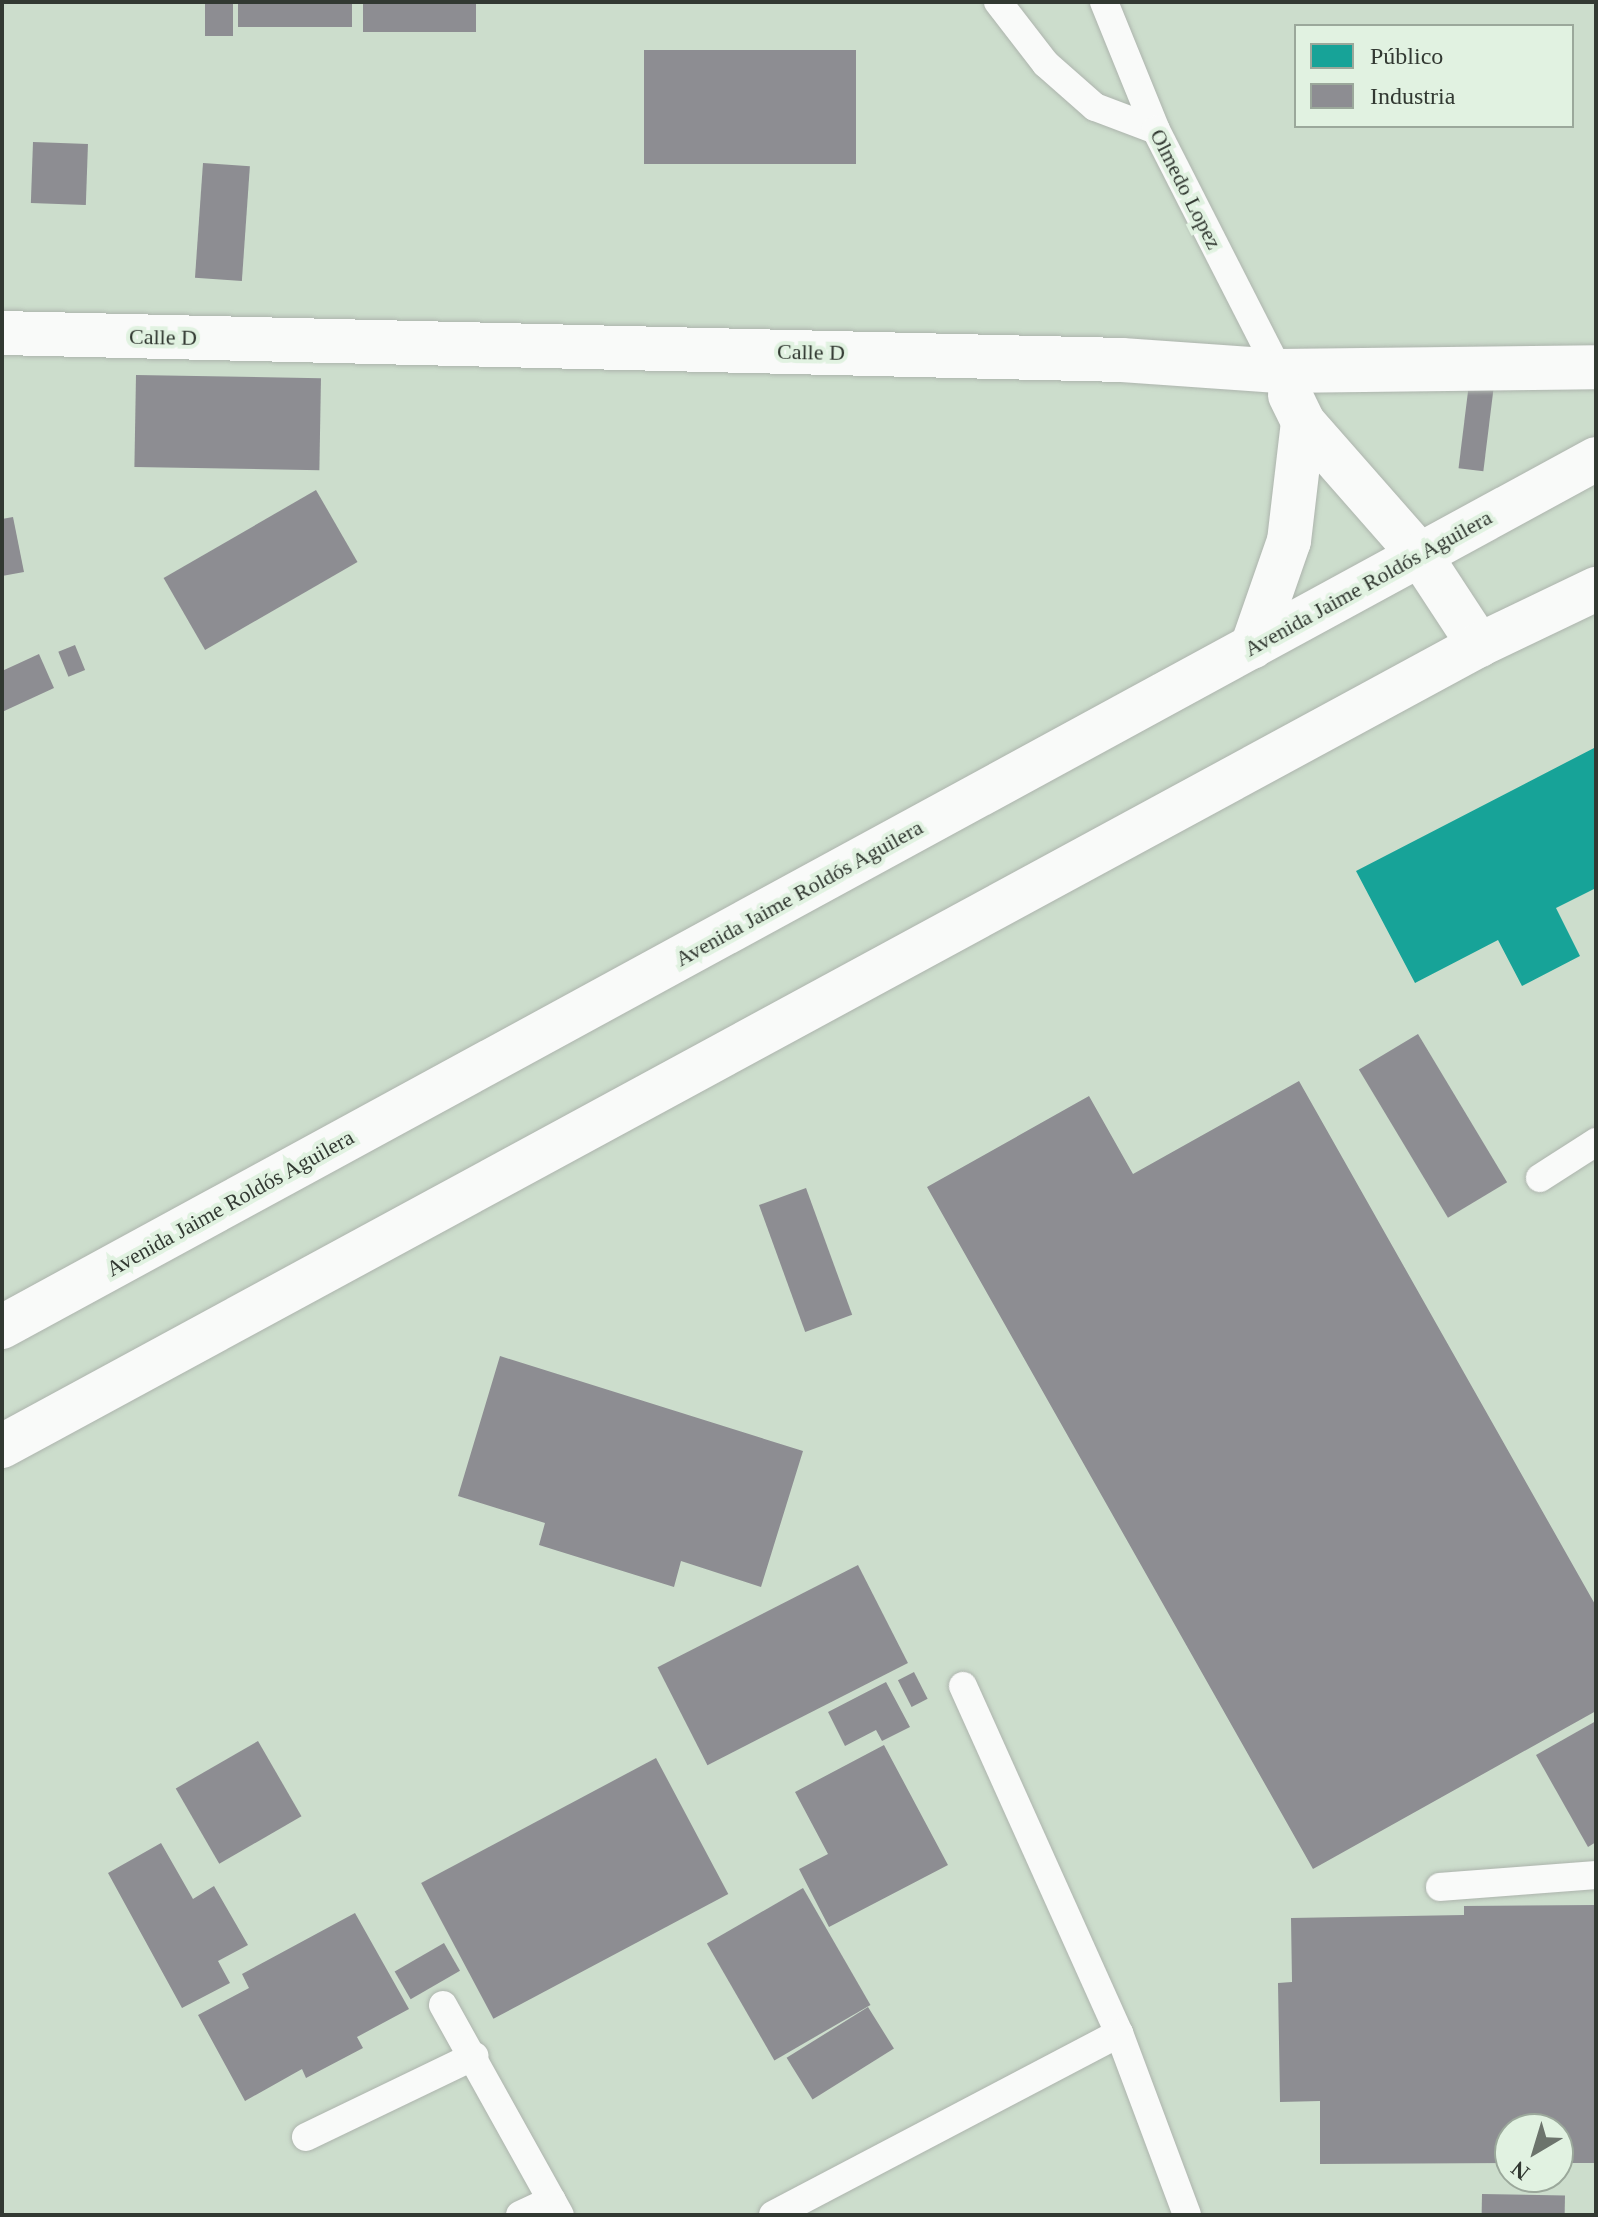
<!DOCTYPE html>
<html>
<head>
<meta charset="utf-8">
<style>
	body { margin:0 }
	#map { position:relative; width:1598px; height:2217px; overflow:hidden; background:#d8e1d7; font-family:"Times New Roman",serif }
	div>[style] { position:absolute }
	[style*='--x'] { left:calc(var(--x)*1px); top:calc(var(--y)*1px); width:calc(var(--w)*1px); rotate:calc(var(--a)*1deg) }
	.built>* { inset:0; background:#cdc }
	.public>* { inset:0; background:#17a398 }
	.industry>* { inset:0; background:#8d8d92; transform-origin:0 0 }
	.roads { filter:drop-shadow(0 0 2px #adb4ad) drop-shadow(0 0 2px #adb4ad) }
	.lane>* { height:28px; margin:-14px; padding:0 14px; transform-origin:14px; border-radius:14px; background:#f9faf9 }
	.street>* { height:44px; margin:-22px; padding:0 22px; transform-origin:22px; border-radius:22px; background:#f9faf9 }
	.secondary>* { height:44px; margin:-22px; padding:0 22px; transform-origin:22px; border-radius:22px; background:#f9faf9 }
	span { translate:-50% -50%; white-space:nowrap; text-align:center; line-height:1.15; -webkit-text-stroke:8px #e1f2e1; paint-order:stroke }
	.street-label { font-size:22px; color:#323932 }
	.frame { position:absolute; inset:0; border:4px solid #323932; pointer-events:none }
	.legend { position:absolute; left:1294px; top:24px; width:280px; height:104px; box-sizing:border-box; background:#e1f2e1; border:2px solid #9ba89b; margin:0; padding:10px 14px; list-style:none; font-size:24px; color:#323932 }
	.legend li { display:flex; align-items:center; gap:16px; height:40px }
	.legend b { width:40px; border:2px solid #9ba89b }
	.north { position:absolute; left:1494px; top:2113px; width:80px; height:80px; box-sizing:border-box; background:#e1f2e1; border:2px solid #9ba89b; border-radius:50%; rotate:218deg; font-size:22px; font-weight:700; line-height:32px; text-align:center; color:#323932 }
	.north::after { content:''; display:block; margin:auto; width:28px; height:36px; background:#6c746c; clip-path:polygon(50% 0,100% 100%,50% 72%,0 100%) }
</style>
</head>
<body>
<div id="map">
	<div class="built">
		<i style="clip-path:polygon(evenodd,2px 2px,1596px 2px,1596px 2215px,2px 2215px,2px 2px,1296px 26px,1572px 26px,1572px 126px,1296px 126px,1296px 26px,2px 2px,1510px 2129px,1558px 2129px,1558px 2177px,1510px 2177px,1510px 2129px)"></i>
	</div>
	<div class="public">
		<i style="clip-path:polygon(1596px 747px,1596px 888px,1556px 908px,1580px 956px,1522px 986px,1498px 940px,1415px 983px,1356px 871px)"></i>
	</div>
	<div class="industry">
		<i style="left:205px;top:2px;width:28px;height:34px"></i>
		<i style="left:238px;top:2px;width:114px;height:25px"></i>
		<i style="left:363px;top:2px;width:113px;height:30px"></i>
		<i style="left:644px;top:50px;width:212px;height:114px"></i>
		<i style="left:33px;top:142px;width:55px;height:61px;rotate:2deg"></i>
		<i style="left:203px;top:163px;width:47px;height:115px;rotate:4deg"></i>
		<i style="left:136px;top:375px;width:185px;height:92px;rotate:1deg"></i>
		<i style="left:1470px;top:375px;width:25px;height:94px;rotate:7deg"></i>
		<i style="left:316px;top:490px;width:83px;height:176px;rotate:60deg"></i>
		<i style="clip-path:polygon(13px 517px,24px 572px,2px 576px,2px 519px)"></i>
		<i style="left:75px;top:645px;width:27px;height:18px;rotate:68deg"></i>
		<i style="clip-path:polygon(39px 654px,54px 688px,2px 712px,2px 671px)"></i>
		<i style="left:1418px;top:1034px;width:173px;height:69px;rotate:59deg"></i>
		<i style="clip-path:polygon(1299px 1081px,1596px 1606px,1596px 1711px,1313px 1869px,927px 1187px,1089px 1096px,1133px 1174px)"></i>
		<i style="left:806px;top:1188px;width:135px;height:50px;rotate:70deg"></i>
		<i style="clip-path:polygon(500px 1356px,803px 1451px,761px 1587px,681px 1561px,674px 1587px,539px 1545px,545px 1523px,458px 1496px)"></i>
		<i style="left:858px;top:1565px;width:110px;height:225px;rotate:63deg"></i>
		<i style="left:914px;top:1672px;width:30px;height:18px;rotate:63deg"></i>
		<i style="clip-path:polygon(886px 1682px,910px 1727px,882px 1741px,876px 1730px,845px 1746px,828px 1712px)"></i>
		<i style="clip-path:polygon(1596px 1721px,1596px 1842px,1588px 1847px,1536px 1755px)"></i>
		<i style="left:258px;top:1741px;width:87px;height:95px;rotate:60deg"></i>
		<i style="clip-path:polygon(884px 1745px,948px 1865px,829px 1927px,799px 1869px,828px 1854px,795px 1792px)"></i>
		<i style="left:656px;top:1758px;width:154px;height:266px;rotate:62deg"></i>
		<i style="clip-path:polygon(161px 1843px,193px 1899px,214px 1886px,248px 1945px,218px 1961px,230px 1983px,182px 2008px,108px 1873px)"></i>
		<i style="left:803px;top:1888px;width:135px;height:111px;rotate:60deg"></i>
		<i style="clip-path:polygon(1596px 1905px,1596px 2163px,1558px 2163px,1558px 2129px,1510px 2129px,1510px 2163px,1320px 2164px,1320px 2101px,1280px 2102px,1278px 1983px,1292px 1982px,1291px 1918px,1464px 1915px,1464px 1906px)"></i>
		<i style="clip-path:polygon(355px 1913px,409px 2009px,357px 2037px,363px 2048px,306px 2078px,302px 2069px,245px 2101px,198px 2015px,249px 1988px,242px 1974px)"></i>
		<i style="left:444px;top:1943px;width:32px;height:57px;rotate:60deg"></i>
		<i style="left:868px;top:2007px;width:49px;height:96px;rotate:58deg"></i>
		<i style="left:1482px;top:2194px;width:83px;height:21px;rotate:1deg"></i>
	</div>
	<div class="roads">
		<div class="lane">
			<i style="--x:998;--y:2;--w:78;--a:52.3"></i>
			<i style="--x:1046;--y:64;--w:65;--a:41.3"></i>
			<i style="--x:1095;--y:107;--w:65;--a:20.7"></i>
			<i style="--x:1104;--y:2;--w:138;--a:67.9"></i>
			<i style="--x:1156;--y:130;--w:271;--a:63"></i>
			<i style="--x:1540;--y:1178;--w:67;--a:-32.7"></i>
			<i style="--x:963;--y:1686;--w:380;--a:65.8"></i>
			<i style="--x:1440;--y:1887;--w:156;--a:-4.4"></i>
			<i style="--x:443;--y:2005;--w:240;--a:60.9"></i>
			<i style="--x:306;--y:2137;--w:187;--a:-25.7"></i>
			<i style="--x:520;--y:2215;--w:35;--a:-25"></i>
			<i style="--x:773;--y:2215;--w:391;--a:-27.7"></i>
			<i style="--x:1119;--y:2033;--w:194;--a:69.5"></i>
		</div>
		<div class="street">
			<i style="--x:2;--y:333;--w:1120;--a:1.38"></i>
			<i style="--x:1122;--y:360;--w:157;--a:4"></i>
			<i style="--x:1279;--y:371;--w:317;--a:-0.7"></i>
			<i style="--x:1290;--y:395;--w:30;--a:64"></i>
			<i style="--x:1303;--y:422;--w:177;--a:48.7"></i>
			<i style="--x:1420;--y:555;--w:108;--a:56.8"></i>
		</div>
		<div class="secondary">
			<i style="--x:1252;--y:647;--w:112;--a:-70.8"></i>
			<i style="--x:1289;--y:541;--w:120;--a:-83.3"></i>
			<i style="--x:2;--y:1327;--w:1815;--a:-28.57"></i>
			<i style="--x:2;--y:1446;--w:1680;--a:-28.47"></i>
			<i style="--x:1479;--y:645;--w:130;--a:-25.6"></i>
		</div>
	</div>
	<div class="street-label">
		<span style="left:1186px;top:189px;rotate:63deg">Olmedo Lopez</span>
		<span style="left:163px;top:337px;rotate:1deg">Calle D</span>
		<span style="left:811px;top:352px;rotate:1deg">Calle D</span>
		<span style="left:1368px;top:583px;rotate:-29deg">Avenida Jaime Roldós Aguilera</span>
		<span style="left:799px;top:893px;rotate:-29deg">Avenida Jaime Roldós Aguilera</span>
		<span style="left:230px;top:1203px;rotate:-29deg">Avenida Jaime Roldós Aguilera</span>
	</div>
	<div class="frame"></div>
	<ul class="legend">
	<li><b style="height:22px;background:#17a398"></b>Público</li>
	<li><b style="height:22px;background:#8d8d92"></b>Industria</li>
	</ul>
	<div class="north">N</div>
</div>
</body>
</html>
